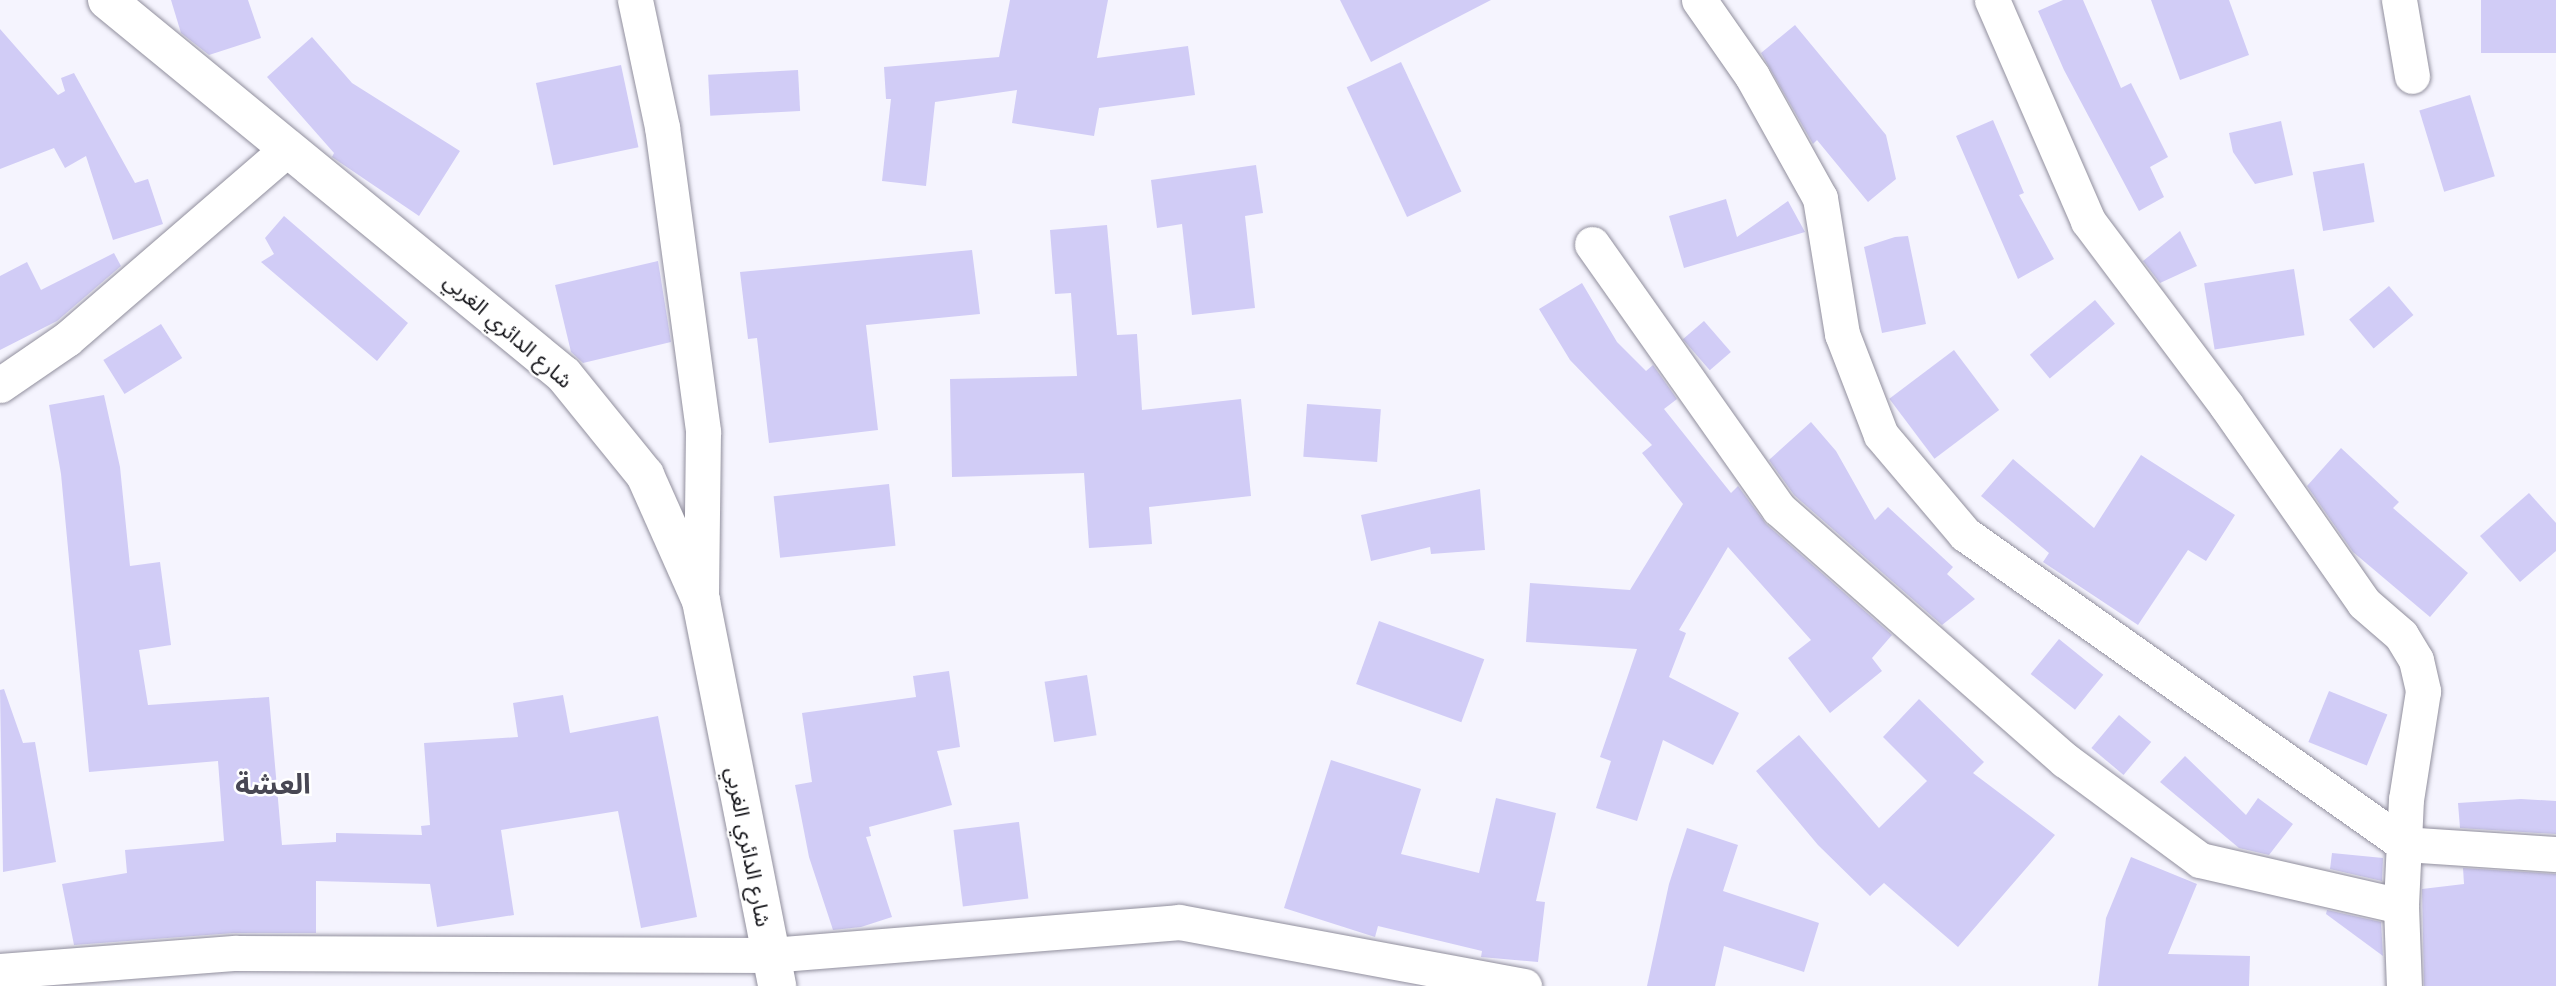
<!DOCTYPE html>
<html>
<head>
<meta charset="utf-8">
<style>
	body { margin:0 }
	#map { position:relative; width:2556px; height:986px; overflow:hidden; background:#f5f4fe; font-family:"Work Sans","Noto Sans Arabic",sans-serif }
	div>[style] { position:absolute }
	[style*='--x'] { left:calc(var(--x)*1px); top:calc(var(--y)*1px); width:calc(var(--w)*1px); rotate:calc(var(--a)*1deg) }
	.building>* { inset:0; background:#d1ccf6; transform-origin:0 0 }
	.roads { filter:drop-shadow(0 0 2px #918f9d) drop-shadow(0 0 2px #918f9d) }
	.minor>* { height:35px; margin:-17.5px; padding:0 17.5px; transform-origin:17.5px; border-radius:17.5px; background:#fff }
	.tertiary>* { height:38px; margin:-19px; padding:0 19px; transform-origin:19px; border-radius:19px; background:#fff }
	span { translate:-50% -50%; white-space:nowrap; text-align:center; line-height:1.15; -webkit-text-stroke:5px #fff; paint-order:stroke }
	.street-label { font-size:21px; color:#0d0d12 }
	.district-label { font-size:28px; color:#484753; font-weight:700 }
</style>
</head>
<body>
<div id="map">
	<div class="building">
		<i style="clip-path:polygon(171px 0,248px 0,261px 38px,209px 55px,181px 33px)"></i>
		<i style="clip-path:polygon(1010px 0,1108px 0,1097px 58px,1188px 46px,1195px 95px,1099px 108px,1094px 136px,1012px 123px,1017px 90px,935px 102px,926px 186px,882px 181px,891px 99px,886px 99px,884px 67px,999px 57px)"></i>
		<i style="clip-path:polygon(1340px 0,1491px 0,1371px 62px)"></i>
		<i style="clip-path:polygon(2063px 0,2083px 0,2121px 88px,2131px 83px,2168px 157px,2150px 167px,2164px 197px,2139px 211px,2064px 70px,2038px 11px)"></i>
		<i style="clip-path:polygon(2151px 0,2229px 0,2249px 55px,2180px 80px)"></i>
		<i style="left:2481px;top:0;width:75px;height:53px"></i>
		<i style="clip-path:polygon(1795px 25px,1886px 135px,1896px 179px,1868px 202px,1817px 140px,1813px 144px,1761px 53px)"></i>
		<i style="clip-path:polygon(0 29px,58px 95px,65px 91px,61px 78px,74px 73px,135px 183px,148px 179px,163px 224px,113px 240px,86px 156px,65px 168px,54px 148px,0 169px)"></i>
		<i style="clip-path:polygon(312px 37px,352px 83px,460px 151px,419px 216px,332px 157px,334px 153px,267px 77px)"></i>
		<i style="left:1401px;top:62px;width:143px;height:60px;rotate:65deg"></i>
		<i style="left:621px;top:65px;width:84px;height:87px;rotate:78deg"></i>
		<i style="left:798px;top:70px;width:41px;height:90px;rotate:87deg"></i>
		<i style="left:2470px;top:95px;width:85px;height:53px;rotate:73deg"></i>
		<i style="clip-path:polygon(1993px 120px,2024px 193px,2019px 195px,2054px 259px,2018px 279px,1956px 136px)"></i>
		<i style="clip-path:polygon(2281px 121px,2293px 175px,2255px 184px,2233px 152px,2229px 133px)"></i>
		<i style="left:2364px;top:163px;width:60px;height:52px;rotate:80deg"></i>
		<i style="clip-path:polygon(1256px 165px,1263px 213px,1245px 216px,1255px 308px,1192px 315px,1182px 224px,1157px 228px,1151px 180px)"></i>
		<i style="clip-path:polygon(1726px 199px,1737px 237px,1788px 201px,1805px 232px,1684px 268px,1669px 216px)"></i>
		<i style="clip-path:polygon(284px 216px,408px 323px,377px 361px,261px 262px,274px 254px,265px 238px)"></i>
		<i style="clip-path:polygon(1107px 225px,1117px 335px,1137px 334px,1142px 410px,1241px 399px,1251px 496px,1149px 507px,1152px 544px,1089px 548px,1084px 473px,952px 477px,950px 379px,1077px 376px,1071px 293px,1055px 294px,1050px 230px)"></i>
		<i style="clip-path:polygon(2180px 231px,2197px 266px,2160px 283px,2143px 261px)"></i>
		<i style="clip-path:polygon(1895px 237px,1908px 236px,1926px 324px,1882px 333px,1864px 247px)"></i>
		<i style="clip-path:polygon(972px 250px,980px 314px,866px 325px,878px 430px,769px 443px,757px 338px,748px 339px,740px 272px)"></i>
		<i style="clip-path:polygon(114px 253px,121px 266px,57px 321px,0 350px,0 276px,27px 262px,41px 290px)"></i>
		<i style="clip-path:polygon(658px 261px,671px 342px,583px 363px,571px 352px,555px 285px)"></i>
		<i style="left:2294px;top:269px;width:67px;height:91px;rotate:81deg"></i>
		<i style="clip-path:polygon(1582px 283px,1617px 342px,1646px 371px,1653px 365px,1677px 399px,1664px 409px,1731px 493px,1738px 486px,1766px 524px,1892px 635px,1872px 658px,1882px 671px,1830px 713px,1788px 658px,1811px 640px,1728px 547px,1679px 630px,1686px 633px,1669px 677px,1739px 713px,1713px 765px,1663px 740px,1637px 821px,1596px 808px,1611px 761px,1600px 757px,1637px 649px,1526px 642px,1530px 583px,1630px 590px,1683px 504px,1642px 453px,1652px 445px,1570px 360px,1539px 309px)"></i>
		<i style="left:2389px;top:286px;width:38px;height:52px;rotate:50deg"></i>
		<i style="left:2095px;top:300px;width:31px;height:85px;rotate:50deg"></i>
		<i style="left:1704px;top:321px;width:41px;height:28px;rotate:49deg"></i>
		<i style="left:161px;top:324px;width:40px;height:68px;rotate:58deg"></i>
		<i style="left:1954px;top:350px;width:75px;height:81px;rotate:53deg"></i>
		<i style="clip-path:polygon(104px 395px,120px 467px,130px 566px,160px 562px,171px 645px,139px 650px,148px 705px,269px 697px,282px 845px,336px 842px,336px 833px,422px 835px,421px 826px,430px 825px,424px 743px,518px 737px,513px 703px,563px 695px,570px 733px,658px 716px,697px 917px,641px 928px,618px 811px,501px 830px,514px 915px,437px 927px,430px 884px,316px 881px,316px 933px,234px 933px,74px 945px,62px 884px,127px 873px,125px 850px,224px 841px,218px 761px,89px 772px,61px 474px,49px 405px)"></i>
		<i style="left:1307px;top:404px;width:74px;height:53px;rotate:4deg"></i>
		<i style="clip-path:polygon(1811px 422px,1836px 451px,1875px 520px,1888px 507px,1953px 567px,1947px 574px,1975px 599px,1942px 625px,1794px 495px,1769px 460px)"></i>
		<i style="clip-path:polygon(2341px 448px,2399px 502px,2393px 508px,2468px 573px,2430px 617px,2353px 552px,2307px 486px)"></i>
		<i style="clip-path:polygon(2141px 455px,2235px 515px,2206px 561px,2188px 550px,2138px 625px,2043px 562px,2049px 553px,1981px 496px,2013px 459px,2094px 528px)"></i>
		<i style="left:889px;top:484px;width:62px;height:116px;rotate:84deg"></i>
		<i style="clip-path:polygon(1480px 489px,1485px 550px,1431px 554px,1430px 547px,1371px 561px,1361px 515px)"></i>
		<i style="clip-path:polygon(2529px 493px,2556px 523px,2556px 551px,2520px 582px,2480px 536px)"></i>
		<i style="left:1379px;top:621px;width:112px;height:67px;rotate:20deg"></i>
		<i style="left:2059px;top:639px;width:57px;height:45px;rotate:39deg"></i>
		<i style="clip-path:polygon(949px 671px,960px 747px,937px 751px,952px 805px,869px 827px,871px 836px,866px 837px,892px 917px,861px 927px,833px 930px,809px 857px,795px 785px,812px 782px,802px 713px,916px 697px,913px 676px)"></i>
		<i style="left:1087px;top:675px;width:61px;height:43px;rotate:81deg"></i>
		<i style="clip-path:polygon(4px 689px,23px 743px,35px 742px,56px 862px,3px 872px,0 690px)"></i>
		<i style="left:2329px;top:691px;width:63px;height:55px;rotate:22deg"></i>
		<i style="clip-path:polygon(1919px 699px,1984px 762px,1973px 773px,2055px 835px,1958px 947px,1884px 883px,1870px 896px,1818px 845px,1756px 771px,1799px 735px,1879px 828px,1927px 781px,1883px 737px)"></i>
		<i style="left:2119px;top:715px;width:42px;height:43px;rotate:40deg"></i>
		<i style="clip-path:polygon(2185px 756px,2246px 815px,2258px 798px,2293px 824px,2269px 855px,2239px 848px,2160px 782px)"></i>
		<i style="clip-path:polygon(1331px 760px,1421px 789px,1401px 854px,1479px 873px,1496px 798px,1556px 813px,1536px 901px,1545px 902px,1538px 962px,1481px 957px,1482px 951px,1378px 926px,1375px 937px,1284px 908px)"></i>
		<i style="clip-path:polygon(2521px 799px,2556px 801px,2556px 834px,2460px 828px,2458px 803px)"></i>
		<i style="left:1019px;top:822px;width:77px;height:66px;rotate:83deg"></i>
		<i style="clip-path:polygon(1687px 828px,1738px 845px,1723px 891px,1819px 923px,1804px 972px,1724px 946px,1715px 986px,1647px 986px,1669px 884px)"></i>
		<i style="clip-path:polygon(2332px 853px,2383px 858px,2382px 881px,2330px 869px)"></i>
		<i style="clip-path:polygon(2131px 857px,2197px 884px,2168px 954px,2250px 956px,2249px 986px,2098px 986px,2106px 918px)"></i>
		<i style="clip-path:polygon(2463px 868px,2556px 874px,2556px 986px,2424px 986px,2422px 889px,2464px 884px)"></i>
		<i style="clip-path:polygon(2327px 910px,2381px 922px,2383px 956px,2326px 914px)"></i>
	</div>
	<div class="roads">
		<div class="minor">
			<i style="--x:635;--y:0;--w:130;--a:78"></i>
			<i style="--x:662;--y:127;--w:308;--a:82.3"></i>
			<i style="--x:703;--y:432;--w:169;--a:90.7"></i>
			<i style="--x:1699;--y:0;--w:93;--a:55.1"></i>
			<i style="--x:1752;--y:76;--w:140;--a:60.9"></i>
			<i style="--x:1820;--y:198;--w:138;--a:80.8"></i>
			<i style="--x:1842;--y:334;--w:108;--a:68.9"></i>
			<i style="--x:1881;--y:435;--w:130;--a:49.7"></i>
			<i style="--x:1965;--y:534;--w:537;--a:35.23"></i>
			<i style="--x:2404;--y:844;--w:152;--a:3.8"></i>
			<i style="--x:1992;--y:0;--w:241;--a:66.5"></i>
			<i style="--x:2088;--y:221;--w:230;--a:53.1"></i>
			<i style="--x:2226;--y:405;--w:241;--a:55.1"></i>
			<i style="--x:2364;--y:603;--w:49;--a:40.9"></i>
			<i style="--x:2401;--y:635;--w:29;--a:59"></i>
			<i style="--x:2416;--y:660;--w:32;--a:77"></i>
			<i style="--x:2423;--y:691;--w:109;--a:98.9"></i>
			<i style="--x:2406;--y:799;--w:107;--a:92.7"></i>
			<i style="--x:2401;--y:906;--w:80;--a:87.9"></i>
			<i style="--x:2399;--y:0;--w:77;--a:80.3"></i>
			<i style="--x:1592;--y:244;--w:324;--a:54.8"></i>
			<i style="--x:1779;--y:509;--w:381;--a:41.3"></i>
			<i style="--x:2065;--y:760;--w:168;--a:36.5"></i>
			<i style="--x:2200;--y:860;--w:206;--a:12.9"></i>
			<i style="--x:0;--y:385;--w:81;--a:-34.5"></i>
			<i style="--x:67;--y:339;--w:292;--a:-40.8"></i>
			<i style="--x:0;--y:971;--w:237;--a:-4.4"></i>
			<i style="--x:236;--y:953;--w:534;--a:0.21"></i>
			<i style="--x:770;--y:955;--w:410;--a:-4.6"></i>
			<i style="--x:1179;--y:922;--w:351;--a:10.5"></i>
		</div>
		<div class="tertiary">
			<i style="--x:107;--y:0;--w:591;--a:39.37"></i>
			<i style="--x:564;--y:375;--w:129;--a:51"></i>
			<i style="--x:645;--y:475;--w:138;--a:66"></i>
			<i style="--x:701;--y:601;--w:392;--a:78.8"></i>
		</div>
	</div>
	<div class="street-label">
		<span style="left:508px;top:331px;rotate:41deg">شارع الدائري الغربي</span>
		<span style="left:748px;top:847px;rotate:79deg">شارع الدائري الغربي</span>
	</div>
	<div class="district-label">
		<span style="left:273px;top:785px">العشة</span>
	</div>
</div>
</body>
</html>
